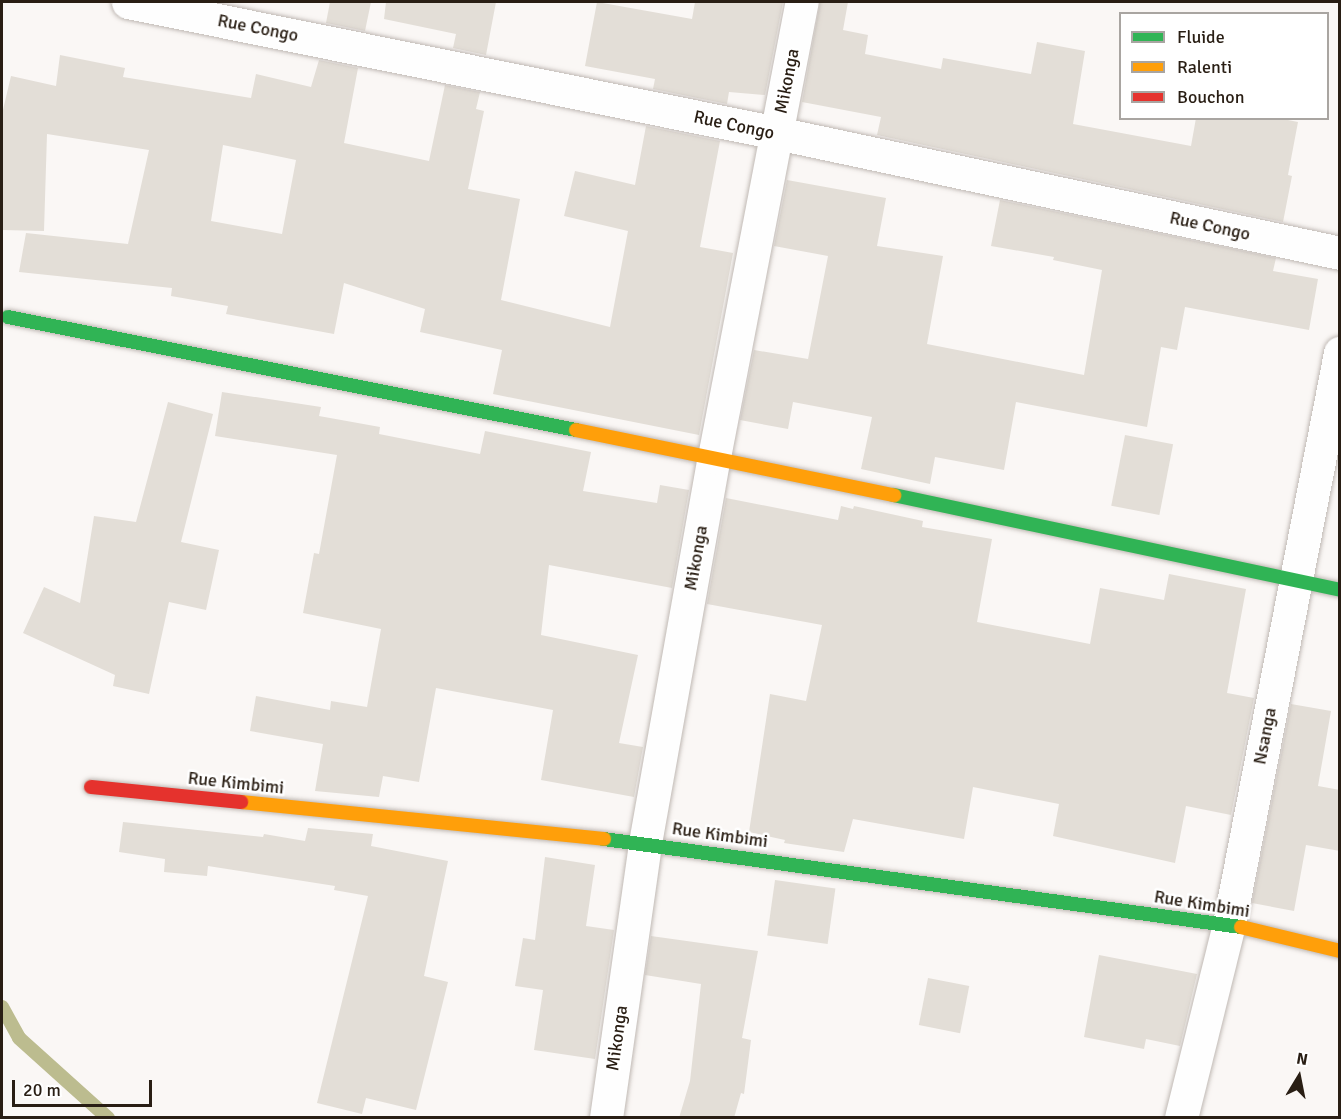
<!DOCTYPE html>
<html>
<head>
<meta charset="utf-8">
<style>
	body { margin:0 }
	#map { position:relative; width:1341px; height:1119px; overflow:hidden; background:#faf7f5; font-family:Signika,sans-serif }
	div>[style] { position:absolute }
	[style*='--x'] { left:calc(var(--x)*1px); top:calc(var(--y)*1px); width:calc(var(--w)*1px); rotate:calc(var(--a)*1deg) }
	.stream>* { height:14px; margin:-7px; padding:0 7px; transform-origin:7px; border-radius:7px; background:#bcbc8f }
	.building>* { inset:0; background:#e3ded7; transform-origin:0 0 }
	.roads { filter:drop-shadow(0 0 2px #c0b9b4) drop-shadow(0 0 2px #c0b9b4) }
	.street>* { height:33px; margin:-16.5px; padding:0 16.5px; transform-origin:16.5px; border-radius:16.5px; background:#fefefe }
	.fast>* { height:14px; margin:-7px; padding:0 7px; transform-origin:7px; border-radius:7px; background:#30b455 }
	.slow>* { height:14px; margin:-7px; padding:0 7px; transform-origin:7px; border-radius:7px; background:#ff9f0a }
	.jam>* { height:14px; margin:-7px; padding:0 7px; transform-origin:7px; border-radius:7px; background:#e5322d }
	span { translate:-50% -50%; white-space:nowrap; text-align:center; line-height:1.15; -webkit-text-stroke:5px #fff; paint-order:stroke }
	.street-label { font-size:18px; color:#291e14 }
	.frame { position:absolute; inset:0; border:3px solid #291e14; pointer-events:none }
	.legend { position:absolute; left:1119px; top:12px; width:210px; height:108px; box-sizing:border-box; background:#fff; border:2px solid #a9a5a1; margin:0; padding:8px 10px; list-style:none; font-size:18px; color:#291e14 }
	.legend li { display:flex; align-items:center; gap:12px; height:30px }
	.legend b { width:30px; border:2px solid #a9a5a1 }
	.north { position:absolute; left:1269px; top:1047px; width:60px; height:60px; -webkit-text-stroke:4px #fff; paint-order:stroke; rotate:10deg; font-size:16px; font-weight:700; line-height:24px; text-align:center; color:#291e14 }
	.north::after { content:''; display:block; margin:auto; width:21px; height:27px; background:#291e14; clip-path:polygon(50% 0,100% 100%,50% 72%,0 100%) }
	.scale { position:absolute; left:12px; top:1080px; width:140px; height:27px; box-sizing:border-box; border:3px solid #291e14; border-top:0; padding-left:8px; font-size:18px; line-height:21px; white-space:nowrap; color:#291e14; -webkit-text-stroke:4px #fff; paint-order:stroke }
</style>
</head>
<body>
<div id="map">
	<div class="stream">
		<i style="--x:2;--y:1007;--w:35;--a:61"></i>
		<i style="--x:19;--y:1038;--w:120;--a:42"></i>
	</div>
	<div class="building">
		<i style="clip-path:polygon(330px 2px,371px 2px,365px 31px,326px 23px)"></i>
		<i style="clip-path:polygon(386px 2px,496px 2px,486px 55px,453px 48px,456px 34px,384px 19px)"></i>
		<i style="clip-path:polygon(597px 2px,692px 19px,695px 2px,783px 2px,765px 95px,729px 92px,727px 104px,653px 89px,655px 79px,585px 66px)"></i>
		<i style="clip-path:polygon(820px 2px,848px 2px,843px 30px,868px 35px,865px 54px,941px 69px,943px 58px,1031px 74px,1037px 42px,1085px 51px,1073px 124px,1191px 146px,1196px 118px,1278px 118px,1298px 122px,1288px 175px,1292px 176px,1283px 222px,877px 135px,881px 117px,802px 102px)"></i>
		<i style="clip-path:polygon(evenodd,60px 55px,125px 68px,123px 77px,251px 98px,256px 74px,311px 87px,319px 60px,358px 68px,344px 143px,429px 161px,445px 85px,480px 92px,476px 109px,484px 111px,468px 189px,520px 199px,501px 300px,610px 327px,628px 231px,564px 216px,575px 171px,635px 185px,646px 126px,720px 141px,700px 247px,733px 253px,699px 435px,493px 394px,502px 350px,420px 332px,425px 309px,344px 283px,334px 334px,226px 314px,228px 306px,171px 296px,172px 288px,19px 272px,26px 233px,128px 244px,149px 150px,47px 134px,44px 231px,2px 230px,2px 114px,11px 76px,56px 86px,60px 55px,223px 145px,296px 160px,282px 234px,211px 221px,223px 145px)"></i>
		<i style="clip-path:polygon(787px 180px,886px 198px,877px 246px,943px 256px,927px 344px,1084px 375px,1102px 270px,1053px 260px,1054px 257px,991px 246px,1000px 200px,1276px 258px,1273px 271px,1318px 279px,1309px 330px,1185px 307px,1177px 350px,1161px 347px,1147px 427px,1016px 402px,1004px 470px,935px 457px,930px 484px,861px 469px,872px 417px,793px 402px,788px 429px,740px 420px,754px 350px,808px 359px,828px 256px,774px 246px)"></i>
		<i style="clip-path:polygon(222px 392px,321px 407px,319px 416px,380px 427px,379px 434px,480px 454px,485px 431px,591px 452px,583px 491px,657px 503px,660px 485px,689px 490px,672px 588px,549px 565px,541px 635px,638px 655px,619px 743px,643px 747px,634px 797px,541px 780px,553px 710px,436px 688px,419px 782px,383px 776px,379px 797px,315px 791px,323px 744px,250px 731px,256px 696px,330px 710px,331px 701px,367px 707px,381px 629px,303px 613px,314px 553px,319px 554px,337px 455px,215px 436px)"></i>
		<i style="clip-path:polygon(168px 402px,213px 414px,181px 542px,219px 550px,206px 610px,169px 602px,149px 694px,113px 686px,115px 675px,23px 633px,44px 587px,80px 603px,94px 516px,136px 522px)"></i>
		<i style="left:1125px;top:435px;width:49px;height:72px;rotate:11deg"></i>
		<i style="clip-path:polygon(726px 498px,838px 520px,841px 506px,853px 509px,854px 506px,923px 521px,922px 527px,992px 539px,977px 622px,1090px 644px,1100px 588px,1164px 600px,1169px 574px,1246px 589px,1227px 693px,1254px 698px,1231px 815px,1186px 806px,1175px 863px,1053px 836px,1059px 804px,973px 787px,964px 839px,853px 819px,844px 852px,784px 843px,785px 840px,749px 832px,770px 694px,806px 701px,822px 625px,707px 604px)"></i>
		<i style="clip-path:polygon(1291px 704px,1331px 711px,1318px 786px,1340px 790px,1340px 851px,1306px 845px,1294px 911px,1252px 903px)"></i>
		<i style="clip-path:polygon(123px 822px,263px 837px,264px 834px,305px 841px,308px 828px,373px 834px,371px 846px,448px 861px,424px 976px,448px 982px,416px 1110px,366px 1098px,362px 1114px,317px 1103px,368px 896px,334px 890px,335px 886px,208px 866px,207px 876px,164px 872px,165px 859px,119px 852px)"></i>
		<i style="clip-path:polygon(545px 857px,595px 865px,586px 926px,614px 930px,595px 1059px,534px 1050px,543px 990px,515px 986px,523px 938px,535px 940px)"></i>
		<i style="left:775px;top:880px;width:61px;height:56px;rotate:8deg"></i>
		<i style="clip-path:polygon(651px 936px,758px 951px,742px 1038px,751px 1040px,744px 1094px,741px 1093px,734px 1118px,679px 1118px,690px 1081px,701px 984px,645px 975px)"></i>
		<i style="clip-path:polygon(1099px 955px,1197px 974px,1180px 1046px,1146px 1039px,1144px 1049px,1084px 1037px)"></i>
		<i style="left:928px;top:978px;width:42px;height:48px;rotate:11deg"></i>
	</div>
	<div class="roads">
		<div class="street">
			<i style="--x:128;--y:2;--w:662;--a:11.41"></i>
			<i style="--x:777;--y:133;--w:576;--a:12.03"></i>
			<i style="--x:606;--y:1118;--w:278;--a:-81.9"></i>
			<i style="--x:645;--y:843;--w:392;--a:-79.9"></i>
			<i style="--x:714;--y:457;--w:463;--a:-79.1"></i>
			<i style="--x:1181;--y:1118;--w:200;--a:-76.1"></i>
			<i style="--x:1229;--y:924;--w:582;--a:-79"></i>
		</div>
		<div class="fast">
			<i style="--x:8;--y:317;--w:579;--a:11.25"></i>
			<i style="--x:894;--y:495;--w:456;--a:12"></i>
			<i style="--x:604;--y:839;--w:643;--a:7.87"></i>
		</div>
		<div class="slow">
			<i style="--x:576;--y:430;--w:325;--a:11.6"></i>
			<i style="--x:241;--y:802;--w:365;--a:5.8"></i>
			<i style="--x:1241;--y:927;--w:102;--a:13.6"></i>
		</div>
		<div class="jam">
			<i style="--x:91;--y:787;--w:151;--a:5.7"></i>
		</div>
	</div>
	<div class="street-label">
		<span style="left:258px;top:28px;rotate:11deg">Rue Congo</span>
		<span style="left:787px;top:81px;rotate:-79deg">Mikonga</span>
		<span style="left:734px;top:125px;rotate:12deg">Rue Congo</span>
		<span style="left:1210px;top:226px;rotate:12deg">Rue Congo</span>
		<span style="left:696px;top:558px;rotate:-80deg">Mikonga</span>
		<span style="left:1265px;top:736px;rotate:-79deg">Nsanga</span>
		<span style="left:236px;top:783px;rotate:6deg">Rue Kimbimi</span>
		<span style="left:720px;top:835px;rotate:8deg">Rue Kimbimi</span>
		<span style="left:1202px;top:904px;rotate:9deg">Rue Kimbimi</span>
		<span style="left:617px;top:1038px;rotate:-82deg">Mikonga</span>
	</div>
	<div class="frame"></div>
	<ul class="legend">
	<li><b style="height:8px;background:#30b455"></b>Fluide</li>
	<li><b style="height:8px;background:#ff9f0a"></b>Ralenti</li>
	<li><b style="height:8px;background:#e5322d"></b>Bouchon</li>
	</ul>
	<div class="north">N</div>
	<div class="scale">20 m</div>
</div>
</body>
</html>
